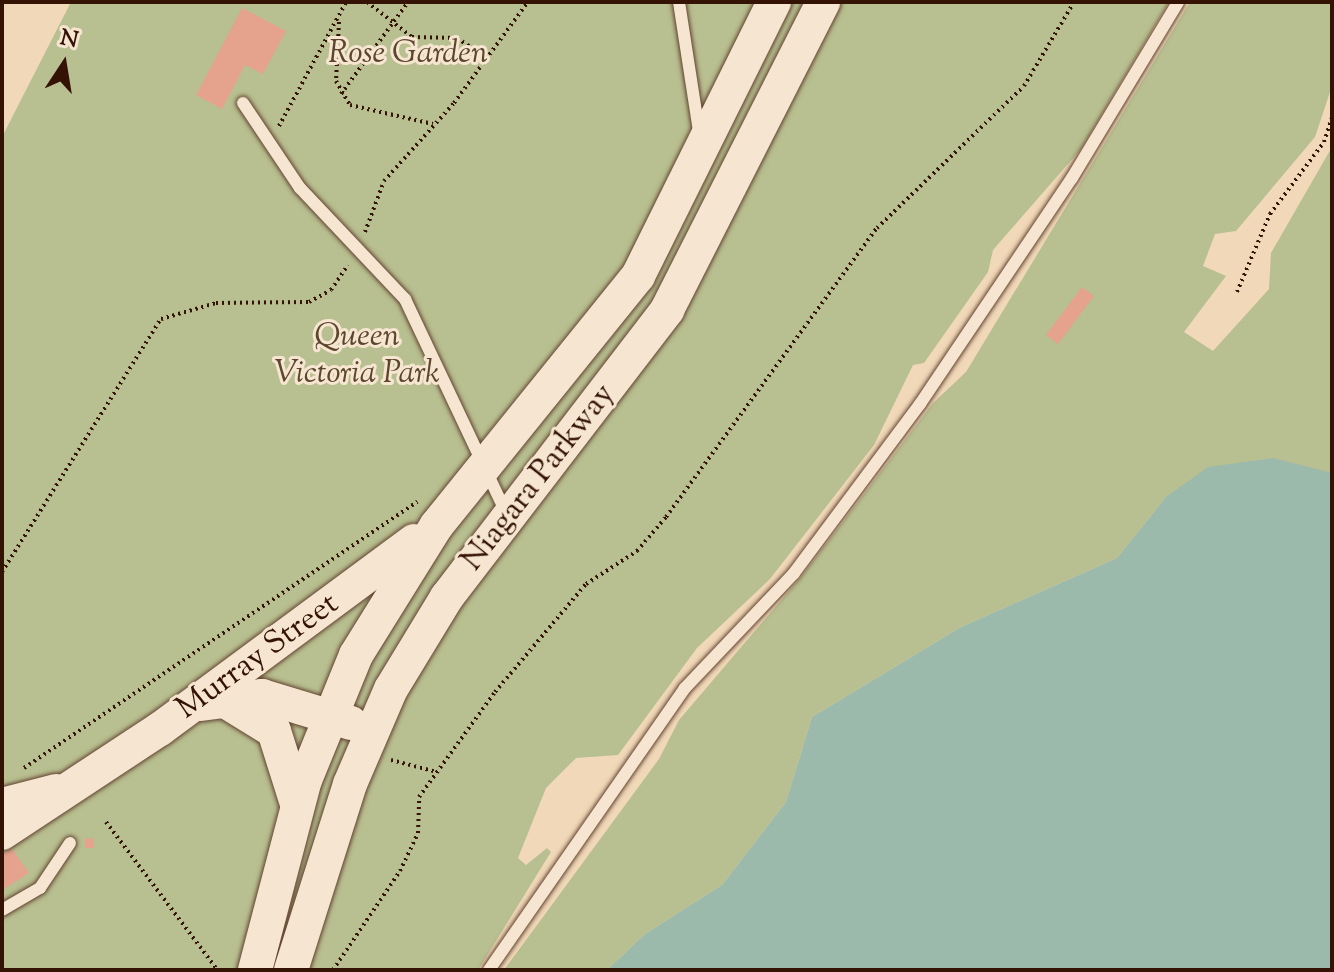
<!DOCTYPE html>
<html>
<head>
<meta charset="utf-8">
<style>
	body { margin:0 }
	#map { position:relative; width:1334px; height:972px; overflow:hidden; background:#f1d8b8; font-family:"Sorts Mill Goudy",serif }
	div>[style] { position:absolute }
	[style*='--x'] { left:calc(var(--x)*1px); top:calc(var(--y)*1px); width:calc(var(--w)*1px); rotate:calc(var(--a)*1deg) }
	.green>* { inset:0; background:#b8bf90 }
	.water>* { inset:0; background:#9bbaab }
	.building>* { inset:0; background:#e5a28d; transform-origin:0 0 }
	.path>* { height:4px; margin-top:-2px; transform-origin:0; background:repeating-linear-gradient(90deg,#341304 0 2px,transparent 0 6px) }
	.roads { filter:drop-shadow(0 0 2px #634431) drop-shadow(0 0 2px #634431) }
	.lane>* { height:12px; margin:-6px; padding:0 6px; transform-origin:6px; border-radius:6px; background:#f6e6d1 }
	.secondary>* { height:34px; margin:-17px; padding:0 17px; transform-origin:17px; border-radius:17px; background:#f6e6d1 }
	span { translate:-50% -50%; white-space:nowrap; text-align:center; line-height:1.15; -webkit-text-stroke:6px #f6e6d1; paint-order:stroke }
	.park-label { font-size:32px; color:#5c472e; font-style:italic }
	.street-label { font-size:32px; color:#341304 }
	.frame { position:absolute; inset:0; border:4px solid #341304; pointer-events:none }
	.north { position:absolute; left:24px; top:24px; width:80px; height:80px; -webkit-text-stroke:6px #f6e6d1; paint-order:stroke; rotate:12deg; font-size:22px; font-weight:700; line-height:32px; text-align:center; color:#341304 }
	.north::after { content:''; display:block; margin:auto; width:28px; height:36px; background:#341304; clip-path:polygon(50% 0,100% 100%,50% 72%,0 100%) }
</style>
</head>
<body>
<div id="map">
	<div class="green">
		<i style="clip-path:polygon(71px 2px,1169px 2px,1081px 149px,993px 250px,988px 272px,924px 363px,913px 365px,874px 445px,770px 579px,697px 648px,618px 755px,576px 758px,546px 788px,518px 858px,526px 865px,547px 848px,551px 852px,478px 970px,2px 970px,2px 137px)"></i>
		<i style="clip-path:polygon(1190px 2px,1332px 2px,1332px 86px,1315px 137px,1236px 231px,1215px 234px,1203px 266px,1226px 276px,1184px 332px,1213px 351px,1269px 289px,1271px 253px,1332px 147px,1332px 473px,1166px 497px,1117px 558px,961px 627px,812px 717px,786px 802px,722px 885px,645px 934px,607px 970px,504px 970px,659px 759px,679px 720px,801px 577px,933px 403px,966px 372px)"></i>
	</div>
	<div class="water">
		<i style="clip-path:polygon(1273px 458px,1332px 473px,1332px 970px,607px 970px,645px 934px,722px 885px,786px 802px,812px 717px,961px 627px,1117px 558px,1166px 497px,1208px 467px)"></i>
	</div>
	<div class="building">
		<i style="clip-path:polygon(242px 8px,286px 31px,263px 74px,245px 65px,222px 109px,196px 95px)"></i>
		<i style="left:1082px;top:287px;width:15px;height:60px;rotate:37deg"></i>
		<i style="clip-path:polygon(93px 838px,94px 848px,85px 848px,85px 839px)"></i>
		<i style="clip-path:polygon(12px 849px,29px 873px,2px 890px,2px 854px)"></i>
	</div>
	<div class="path">
		<i style="--x:367;--y:2;--w:57;--a:37.9"></i>
		<i style="--x:412;--y:37;--w:45;--a:1.3"></i>
		<i style="--x:457;--y:38;--w:36;--a:34"></i>
		<i style="--x:339;--y:22;--w:59;--a:92.9"></i>
		<i style="--x:336;--y:81;--w:28;--a:60"></i>
		<i style="--x:350;--y:105;--w:85;--a:12.9"></i>
		<i style="--x:341;--y:94;--w:114;--a:-53.9"></i>
		<i style="--x:279;--y:126;--w:141;--a:-61.6"></i>
		<i style="--x:365;--y:232;--w:54;--a:-69.6"></i>
		<i style="--x:384;--y:181;--w:105;--a:-48.1"></i>
		<i style="--x:454;--y:103;--w:125;--a:-53.8"></i>
		<i style="--x:1237;--y:292;--w:85;--a:-67.1"></i>
		<i style="--x:1270;--y:214;--w:90;--a:-53.1"></i>
		<i style="--x:1324;--y:142;--w:26;--a:-72"></i>
		<i style="--x:2;--y:572;--w:299;--a:-57.9"></i>
		<i style="--x:161;--y:319;--w:57;--a:-16.2"></i>
		<i style="--x:216;--y:303;--w:93;--a:-0.6"></i>
		<i style="--x:309;--y:302;--w:25;--a:-29"></i>
		<i style="--x:331;--y:290;--w:30;--a:-56"></i>
		<i style="--x:391;--y:760;--w:48;--a:14.6"></i>
		<i style="--x:24;--y:768;--w:475;--a:-34.1"></i>
		<i style="--x:106;--y:822;--w:183;--a:53"></i>
		<i style="--x:333;--y:970;--w:120;--a:-55.9"></i>
		<i style="--x:400;--y:871;--w:42;--a:-64.7"></i>
		<i style="--x:418;--y:833;--w:36;--a:-88"></i>
		<i style="--x:419;--y:797;--w:130;--a:-54.1"></i>
		<i style="--x:495;--y:692;--w:141;--a:-49.9"></i>
		<i style="--x:586;--y:584;--w:61;--a:-32.9"></i>
		<i style="--x:637;--y:551;--w:45;--a:-49.5"></i>
		<i style="--x:666;--y:517;--w:358;--a:-53.9"></i>
		<i style="--x:877;--y:228;--w:204;--a:-44"></i>
		<i style="--x:1024;--y:86;--w:98;--a:-59.2"></i>
	</div>
	<div class="roads">
		<div class="lane">
			<i style="--x:679;--y:2;--w:137;--a:81.2"></i>
			<i style="--x:243;--y:103;--w:102;--a:56.2"></i>
			<i style="--x:300;--y:188;--w:153;--a:46.6"></i>
			<i style="--x:405;--y:299;--w:239;--a:64.7"></i>
			<i style="--x:2;--y:910;--w:44;--a:-30.1"></i>
			<i style="--x:40;--y:888;--w:54;--a:-56.3"></i>
			<i style="--x:489;--y:970;--w:343;--a:-55.2"></i>
			<i style="--x:685;--y:688;--w:158;--a:-46.5"></i>
			<i style="--x:794;--y:573;--w:211;--a:-53.3"></i>
			<i style="--x:920;--y:404;--w:272;--a:-56.1"></i>
			<i style="--x:1072;--y:178;--w:205;--a:-58.9"></i>
		</div>
		<div class="secondary">
			<i style="--x:222;--y:699;--w:61;--a:31.6"></i>
			<i style="--x:274;--y:731;--w:77;--a:72.5"></i>
			<i style="--x:201;--y:704;--w:62;--a:-7.5"></i>
			<i style="--x:262;--y:696;--w:93;--a:16.9"></i>
			<i style="--x:2;--y:805;--w:56;--a:-14.5"></i>
			<i style="--x:2;--y:833;--w:189;--a:-33.4"></i>
			<i style="--x:160;--y:729;--w:316;--a:-36.5"></i>
			<i style="--x:255;--y:970;--w:196;--a:-75.3"></i>
			<i style="--x:305;--y:780;--w:135;--a:-67.8"></i>
			<i style="--x:356;--y:655;--w:153;--a:-58.1"></i>
			<i style="--x:437;--y:525;--w:320;--a:-51.1"></i>
			<i style="--x:638;--y:276;--w:306;--a:-63.6"></i>
			<i style="--x:291;--y:970;--w:195;--a:-72.4"></i>
			<i style="--x:350;--y:784;--w:103;--a:-66.7"></i>
			<i style="--x:391;--y:689;--w:108;--a:-58.7"></i>
			<i style="--x:447;--y:597;--w:362;--a:-52.5"></i>
			<i style="--x:667;--y:310;--w:345;--a:-63.1"></i>
		</div>
	</div>
	<div class="park-label">
		<span style="left:408px;top:54px">Rose Garden</span>
		<span style="left:357px;top:356px">Queen<br>Victoria Park</span>
	</div>
	<div class="street-label">
		<span style="left:539px;top:478px;rotate:-52deg">Niagara Parkway</span>
		<span style="left:258px;top:657px;rotate:-36deg">Murray Street</span>
	</div>
	<div class="frame"></div>
	<div class="north">N</div>
</div>
</body>
</html>
